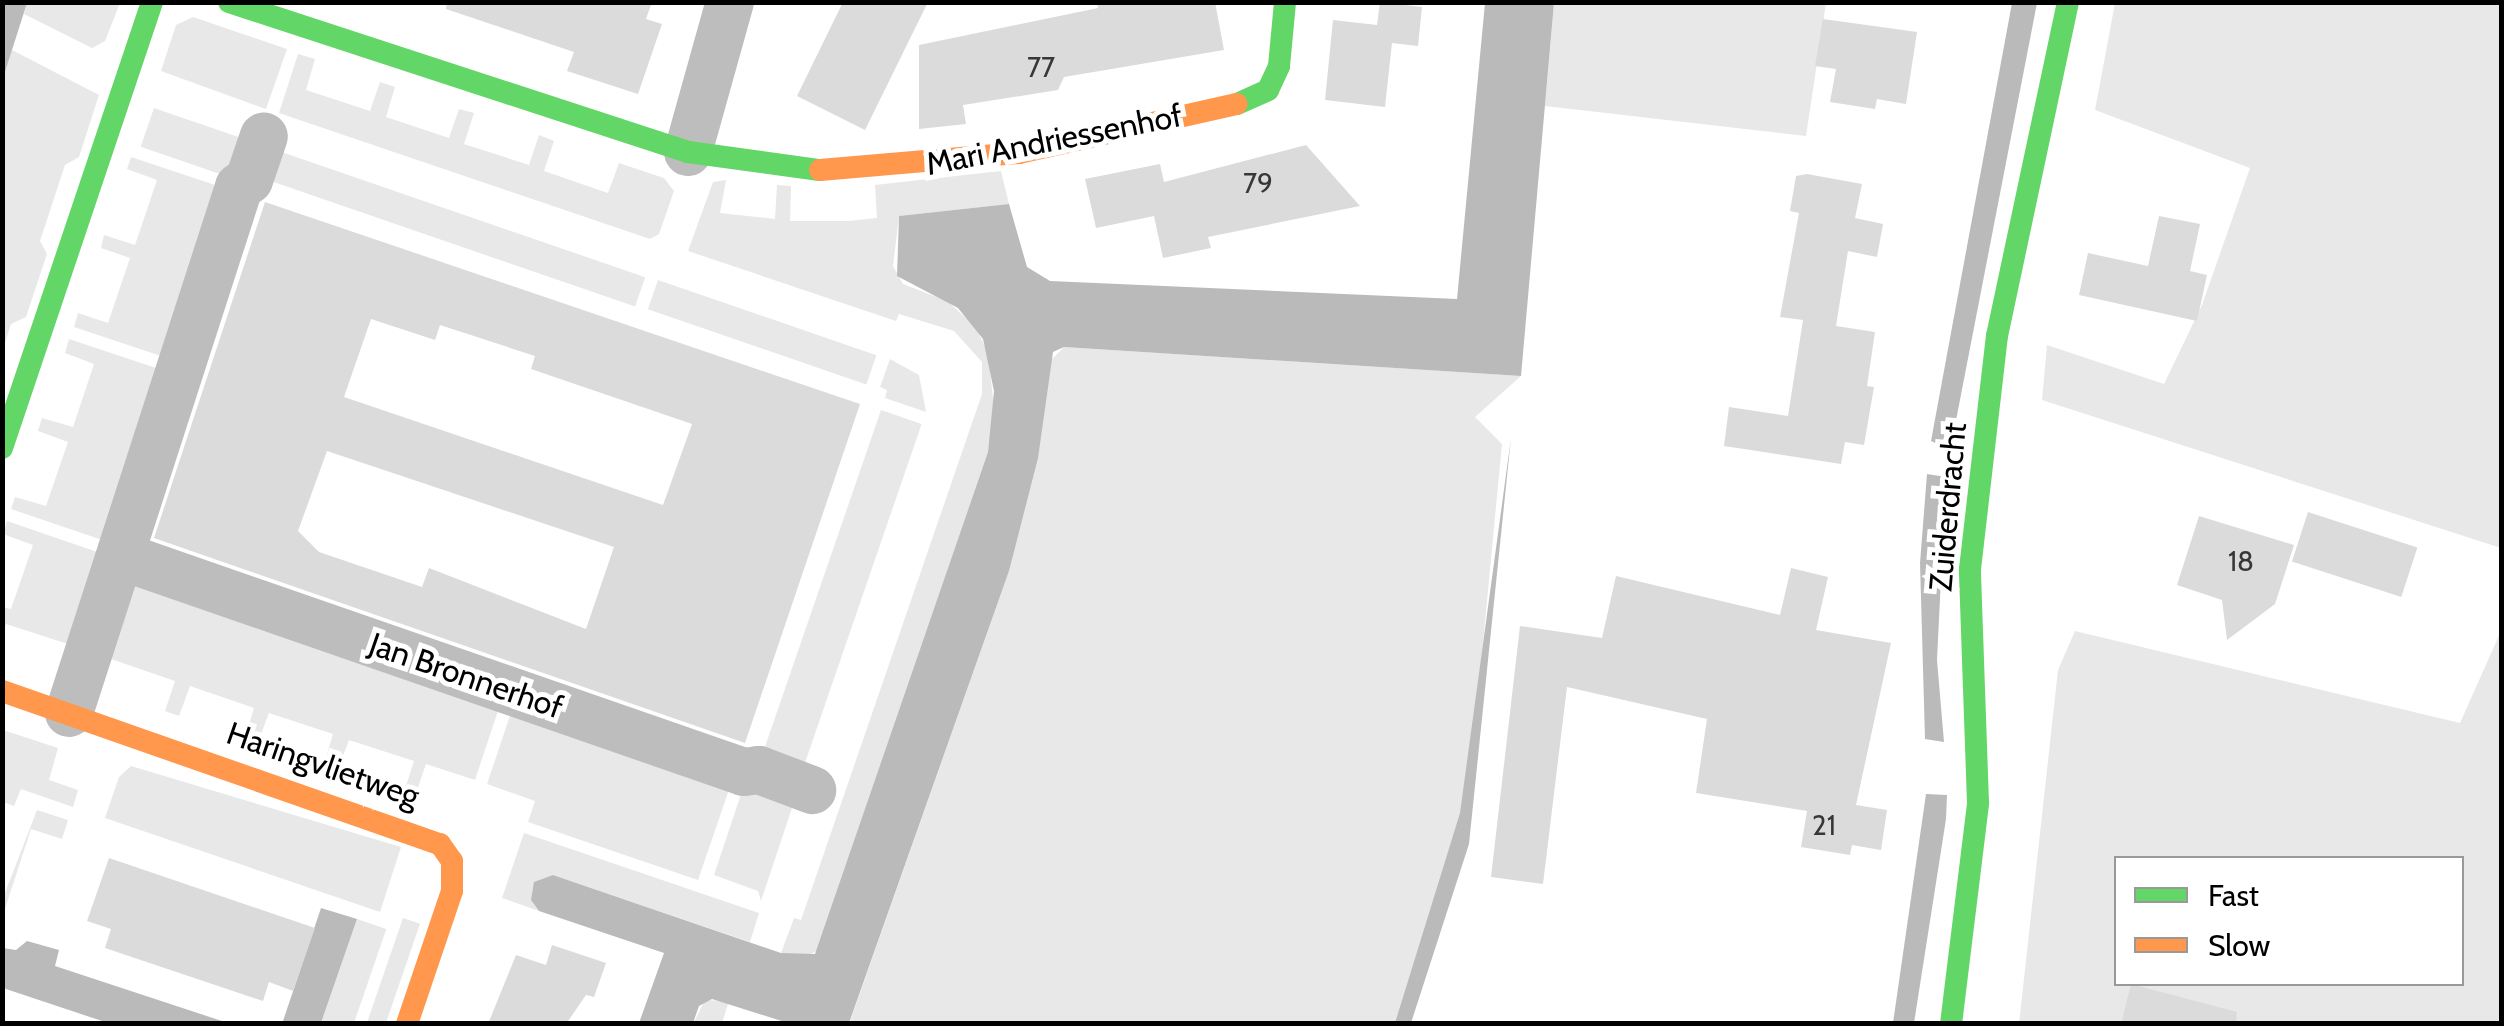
<!DOCTYPE html>
<html>
<head>
<meta charset="utf-8">
<style>
	body { margin:0 }
	#map { position:relative; width:2504px; height:1026px; overflow:hidden; background:#fff; font-family:Cabin,sans-serif }
	div>[style] { position:absolute }
	[style*='--x'] { left:calc(var(--x)*1px); top:calc(var(--y)*1px); width:calc(var(--w)*1px); rotate:calc(var(--a)*1deg) }
	.green>* { inset:0; background:#e8e8e8; transform-origin:0 0 }
	.water>* { inset:0; background:#bababa }
	.building>* { inset:0; background:#dbdbdb; transform-origin:0 0 }
	.street>* { height:48px; margin:-24px; padding:0 24px; transform-origin:24px; border-radius:24px; background:#bdbdbd }
	.fast>* { height:22px; margin:-11px; padding:0 11px; transform-origin:11px; border-radius:11px; background:#63d668 }
	.slow>* { height:22px; margin:-11px; padding:0 11px; transform-origin:11px; border-radius:11px; background:#ff974d }
	span { translate:-50% -50%; white-space:nowrap; text-align:center; line-height:1.15; -webkit-text-stroke:10px #fff; paint-order:stroke }
	.number-label { font-size:28px; color:#373737 }
	.number-label span { -webkit-text-stroke-width:0 }
	.street-label { font-size:32px; color:#000 }
	.frame { position:absolute; inset:0; border:5px solid #000; pointer-events:none }
	.legend { position:absolute; left:2114px; top:856px; width:350px; height:130px; box-sizing:border-box; background:#fff; border:2px solid #999; margin:0; padding:12px 18px; list-style:none; font-size:30px; color:#000 }
	.legend li { display:flex; align-items:center; gap:20px; height:50px }
	.legend b { width:50px; border:2px solid #999 }
</style>
</head>
<body>
<div id="map">
	<div class="green">
		<i style="clip-path:polygon(27px 3px,27px 2px,120px 3px,105px 41px,92px 48px,24px 14px)"></i>
		<i style="clip-path:polygon(1554px 3px,1826px 3px,1806px 136px,1545px 106px)"></i>
		<i style="clip-path:polygon(2115px 3px,2501px 3px,2501px 548px,2042px 400px,2047px 345px,2164px 384px,2202px 305px,2250px 168px,2095px 110px)"></i>
		<i style="clip-path:polygon(193px 17px,287px 49px,266px 109px,161px 71px,176px 25px)"></i>
		<i style="clip-path:polygon(12px 50px,99px 95px,79px 157px,65px 165px,40px 241px,47px 254px,26px 317px,11px 324px,3px 349px,2px 78px)"></i>
		<i style="clip-path:polygon(298px 54px,315px 59px,306px 90px,370px 111px,380px 82px,395px 87px,386px 117px,449px 138px,459px 109px,474px 113px,464px 144px,529px 165px,539px 135px,554px 141px,544px 171px,608px 193px,619px 163px,664px 178px,674px 191px,659px 234px,650px 239px,279px 113px)"></i>
		<i style="left:154px;top:108px;width:107px;height:41px;rotate:19deg"></i>
		<i style="left:267px;top:147px;width:400px;height:31px;rotate:19deg"></i>
		<i style="clip-path:polygon(131px 157px,230px 190px,173px 360px,74px 327px,78px 313px,108px 323px,130px 258px,101px 248px,104px 235px,135px 245px,157px 180px,127px 169px)"></i>
		<i style="clip-path:polygon(1001px 171px,1009px 204px,899px 216px,893px 266px,903px 284px,947px 301px,975px 326px,988px 353px,994px 407px,988px 452px,817px 951px,800px 959px,781px 953px,794px 918px,801px 920px,982px 394px,982px 362px,954px 331px,899px 314px,896px 321px,688px 251px,713px 182px,726px 180px,720px 213px,775px 219px,777px 185px,791px 186px,790px 221px,849px 221px,877px 218px,875px 185px)"></i>
		<i style="left:658px;top:280px;width:231px;height:31px;rotate:19deg"></i>
		<i style="clip-path:polygon(69px 339px,168px 372px,111px 543px,11px 509px,15px 497px,46px 506px,68px 442px,38px 431px,42px 418px,73px 427px,94px 364px,65px 353px)"></i>
		<i style="clip-path:polygon(1064px 347px,1521px 376px,1475px 417px,1502px 444px,1478px 695px,1462px 816px,1441px 899px,1395px 1023px,849px 1024px,1009px 571px,1050px 361px)"></i>
		<i style="clip-path:polygon(890px 359px,919px 375px,926px 412px,885px 398px,887px 390px,880px 387px)"></i>
		<i style="left:881px;top:410px;width:43px;height:374px;rotate:19deg"></i>
		<i style="clip-path:polygon(7px 521px,106px 555px,71px 645px,6px 624px,3px 633px,3px 607px,11px 609px,33px 545px,3px 534px)"></i>
		<i style="clip-path:polygon(123px 571px,502px 699px,475px 780px,426px 764px,415px 796px,404px 792px,414px 761px,349px 740px,338px 770px,324px 764px,333px 734px,269px 713px,258px 742px,245px 738px,254px 708px,190px 686px,179px 716px,165px 711px,175px 681px,111px 659px)"></i>
		<i style="clip-path:polygon(evenodd,2075px 631px,2460px 723px,2501px 631px,2501px 1023px,2019px 1024px,2058px 670px,2075px 631px,2116px 858px,2462px 858px,2462px 984px,2116px 984px,2116px 858px)"></i>
		<i style="clip-path:polygon(514px 704px,733px 778px,698px 880px,528px 822px,535px 801px,487px 784px)"></i>
		<i style="clip-path:polygon(3px 730px,58px 748px,49px 780px,78px 790px,73px 807px,21px 789px,14px 806px,3px 802px)"></i>
		<i style="clip-path:polygon(131px 766px,401px 847px,380px 912px,105px 818px,119px 777px)"></i>
		<i style="clip-path:polygon(745px 782px,798px 790px,761px 901px,758px 891px,714px 875px)"></i>
		<i style="clip-path:polygon(37px 810px,68px 820px,62px 839px,31px 829px,3px 915px,3px 898px)"></i>
		<i style="clip-path:polygon(524px 833px,759px 913px,750px 942px,553px 875px,531px 900px,539px 911px,502px 898px)"></i>
		<i style="left:403px;top:918px;width:18px;height:112px;rotate:19deg"></i>
		<i style="left:357px;top:919px;width:31px;height:111px;rotate:19deg"></i>
		<i style="clip-path:polygon(705px 1000px,729px 1001px,722px 1023px,693px 1024px)"></i>
	</div>
	<div class="water">
		<i style="clip-path:polygon(3px 2px,27px 3px,3px 78px,2px 3px)"></i>
		<i style="clip-path:polygon(1485px 3px,1554px 3px,1521px 376px,1064px 347px,1053px 352px,1038px 458px,1009px 571px,849px 1023px,788px 1023px,712px 999px,699px 1006px,693px 1023px,639px 1023px,664px 953px,539px 911px,531px 900px,534px 882px,553px 875px,781px 953px,815px 954px,988px 452px,994px 391px,983px 339px,958px 308px,897px 276px,899px 216px,1009px 204px,1027px 267px,1050px 281px,1457px 299px)"></i>
		<i style="clip-path:polygon(2012px 3px,2037px 3px,1952px 441px,1942px 446px,1931px 441px)"></i>
		<i style="clip-path:polygon(1511px 438px,1469px 844px,1411px 1023px,1395px 1023px,1460px 813px)"></i>
		<i style="clip-path:polygon(1927px 474px,1946px 477px,1937px 660px,1944px 742px,1925px 739px,1920px 563px)"></i>
		<i style="clip-path:polygon(1926px 794px,1947px 795px,1946px 819px,1914px 1023px,1893px 1023px)"></i>
		<i style="clip-path:polygon(321px 908px,357px 919px,321px 1023px,282px 1024px)"></i>
		<i style="clip-path:polygon(27px 941px,59px 950px,55px 966px,228px 1023px,108px 1023px,3px 988px,3px 948px,16px 950px)"></i>
	</div>
	<div class="building">
		<i style="clip-path:polygon(447px 2px,652px 2px,646px 19px,662px 24px,638px 94px,567px 71px,574px 52px,446px 9px)"></i>
		<i style="clip-path:polygon(843px 2px,928px 2px,865px 130px,797px 96px)"></i>
		<i style="clip-path:polygon(1097px 2px,1215px 2px,1224px 50px,1064px 77px,1058px 90px,963px 105px,966px 124px,919px 129px,919px 45px,1098px 8px)"></i>
		<i style="clip-path:polygon(1380px 2px,1422px 7px,1418px 46px,1392px 43px,1385px 107px,1325px 100px,1333px 20px,1377px 25px)"></i>
		<i style="clip-path:polygon(1823px 19px,1917px 32px,1906px 104px,1877px 99px,1875px 109px,1830px 102px,1836px 69px,1815px 66px)"></i>
		<i style="clip-path:polygon(1306px 145px,1360px 206px,1208px 237px,1211px 248px,1163px 258px,1154px 216px,1096px 228px,1085px 179px,1160px 164px,1164px 182px)"></i>
		<i style="clip-path:polygon(1807px 174px,1862px 184px,1855px 218px,1883px 224px,1877px 257px,1848px 251px,1836px 326px,1875px 332px,1867px 386px,1874px 387px,1864px 445px,1845px 442px,1841px 464px,1724px 446px,1729px 407px,1788px 416px,1803px 320px,1780px 317px,1799px 213px,1790px 211px,1796px 176px)"></i>
		<i style="clip-path:polygon(evenodd,265px 202px,860px 404px,745px 743px,154px 538px,265px 202px,371px 319px,435px 340px,440px 325px,535px 356px,531px 369px,692px 424px,663px 505px,344px 397px,371px 319px,265px 202px,327px 451px,614px 547px,586px 629px,429px 568px,422px 587px,319px 552px,298px 531px,327px 451px)"></i>
		<i style="clip-path:polygon(2159px 216px,2200px 224px,2190px 271px,2207px 275px,2197px 321px,2079px 295px,2088px 253px,2148px 266px)"></i>
		<i style="left:2308px;top:512px;width:115px;height:52px;rotate:18deg"></i>
		<i style="clip-path:polygon(2199px 516px,2294px 545px,2275px 604px,2227px 640px,2222px 600px,2177px 585px)"></i>
		<i style="clip-path:polygon(1791px 568px,1828px 577px,1816px 630px,1891px 643px,1856px 805px,1887px 810px,1881px 850px,1852px 845px,1850px 855px,1801px 847px,1807px 811px,1696px 793px,1707px 719px,1567px 687px,1543px 884px,1491px 877px,1520px 626px,1602px 638px,1616px 576px,1780px 615px)"></i>
		<i style="clip-path:polygon(109px 858px,315px 928px,293px 991px,269px 982px,263px 1001px,105px 948px,111px 929px,87px 921px)"></i>
		<i style="clip-path:polygon(552px 945px,606px 963px,594px 997px,586px 995px,566px 1024px,488px 1024px,516px 955px,546px 965px)"></i>
		<i style="clip-path:polygon(2131px 984px,2237px 1012px,2236px 1024px,2121px 1024px)"></i>
	</div>
	<div class="street">
		<i style="--x:688;--y:152;--w:156;--a:-74.4"></i>
		<i style="--x:121;--y:556;--w:659;--a:19.12"></i>
		<i style="--x:744;--y:772;--w:15;--a:-8"></i>
		<i style="--x:759;--y:770;--w:57;--a:20.7"></i>
		<i style="--x:69;--y:713;--w:553;--a:-72.09"></i>
		<i style="--x:239;--y:187;--w:12;--a:-35"></i>
		<i style="--x:249;--y:180;--w:46;--a:-71.2"></i>
	</div>
	<div class="fast">
		<i style="--x:229;--y:2;--w:483;--a:18.1"></i>
		<i style="--x:688;--y:152;--w:133;--a:7.8"></i>
		<i style="--x:1237;--y:104;--w:34;--a:-24"></i>
		<i style="--x:1268;--y:90;--w:26;--a:-65"></i>
		<i style="--x:1279;--y:66;--w:64;--a:-84.6"></i>
		<i style="--x:2;--y:448;--w:471;--a:-71.4"></i>
		<i style="--x:1951;--y:1024;--w:223;--a:-83"></i>
		<i style="--x:1978;--y:803;--w:234;--a:-92"></i>
		<i style="--x:1970;--y:569;--w:235;--a:-83.4"></i>
		<i style="--x:1997;--y:336;--w:341;--a:-78"></i>
	</div>
	<div class="slow">
		<i style="--x:820;--y:170;--w:200;--a:-4.9"></i>
		<i style="--x:1019;--y:153;--w:223;--a:-12.7"></i>
		<i style="--x:2;--y:691;--w:464;--a:19.3"></i>
		<i style="--x:440;--y:844;--w:21;--a:55"></i>
		<i style="--x:452;--y:861;--w:30;--a:90"></i>
		<i style="--x:452;--y:891;--w:140;--a:108.7"></i>
	</div>
	<div class="number-label">
		<span style="left:1041px;top:67px">77</span>
		<span style="left:1258px;top:183px">79</span>
		<span style="left:2241px;top:561px">18</span>
		<span style="left:1824px;top:825px">21</span>
	</div>
	<div class="street-label">
		<span style="left:1054px;top:140px;rotate:-11deg">Mari Andriessenhof</span>
		<span style="left:1948px;top:507px;rotate:-85deg">Zuiderdracht</span>
		<span style="left:466px;top:676px;rotate:19deg">Jan Bronnerhof</span>
		<span style="left:323px;top:765px;rotate:19deg">Haringvlietweg</span>
	</div>
	<div class="frame"></div>
	<ul class="legend">
	<li><b style="height:12px;background:#63d668"></b>Fast</li>
	<li><b style="height:12px;background:#ff974d"></b>Slow</li>
	</ul>
</div>
</body>
</html>
